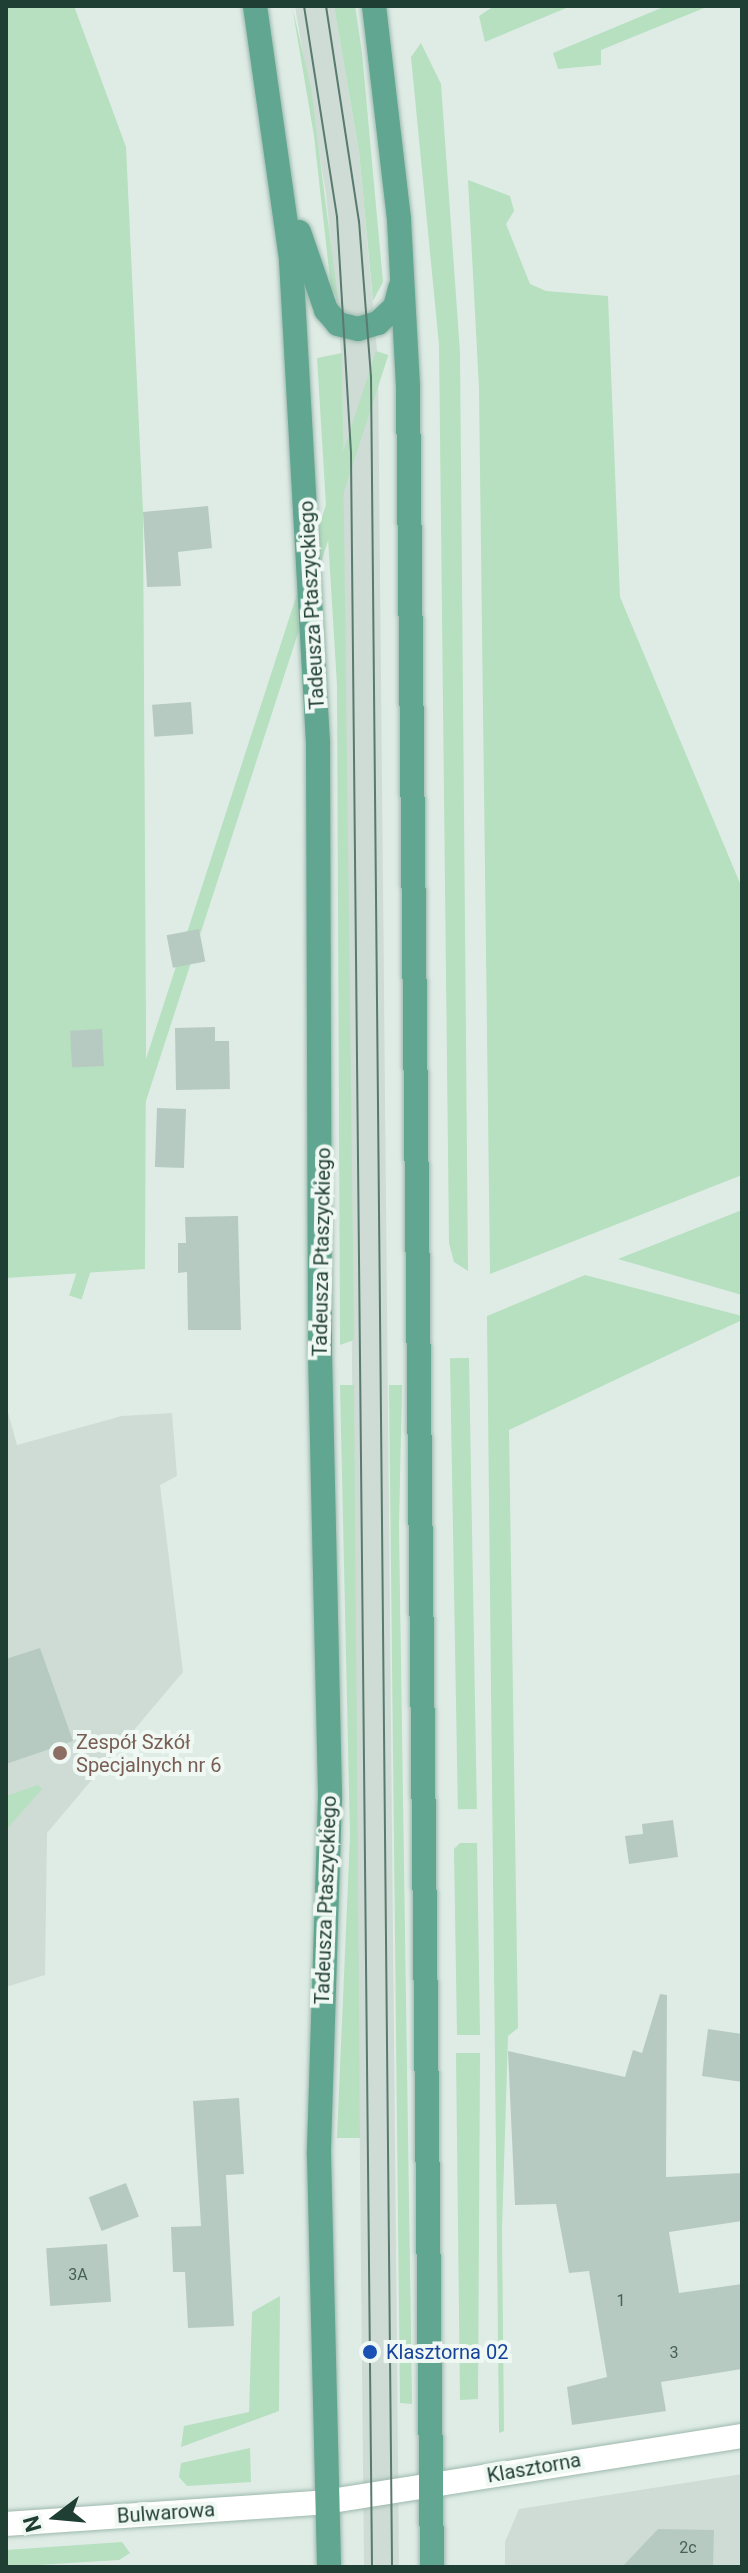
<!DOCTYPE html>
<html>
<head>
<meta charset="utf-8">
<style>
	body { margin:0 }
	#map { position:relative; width:748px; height:2573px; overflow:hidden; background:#dfece6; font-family:Roboto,sans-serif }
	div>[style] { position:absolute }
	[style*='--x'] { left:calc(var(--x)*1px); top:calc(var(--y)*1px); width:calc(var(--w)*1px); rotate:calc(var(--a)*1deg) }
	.built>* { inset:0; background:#cedcd5 }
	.green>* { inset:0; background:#b6e0bf; transform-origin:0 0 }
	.building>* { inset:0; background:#b7cac2; transform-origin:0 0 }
	.roads { filter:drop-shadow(0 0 2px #9db9ae) drop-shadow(0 0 2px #9db9ae) }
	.secondary>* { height:24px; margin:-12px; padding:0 12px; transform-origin:12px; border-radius:12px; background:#fff }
	.primary>* { height:24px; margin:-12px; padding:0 12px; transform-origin:12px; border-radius:12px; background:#60a691 }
	.tram>* { height:2px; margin:-1px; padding:0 1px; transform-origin:1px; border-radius:1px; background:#597a6f }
	.dots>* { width:22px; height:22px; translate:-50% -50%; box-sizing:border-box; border:4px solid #f0f8f4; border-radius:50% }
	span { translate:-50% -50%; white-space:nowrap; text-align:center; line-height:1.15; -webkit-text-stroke:8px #f0f8f4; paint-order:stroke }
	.number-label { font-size:16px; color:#456158 }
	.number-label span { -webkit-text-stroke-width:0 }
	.street-label { font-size:20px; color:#1f3e34 }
	.education-label { font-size:20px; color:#785e54 }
	.left { translate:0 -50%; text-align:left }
	.transit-label { font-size:20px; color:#164399 }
	.frame { position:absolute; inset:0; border:8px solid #1f3e34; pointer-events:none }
	.north { position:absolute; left:16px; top:2477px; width:80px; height:80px; -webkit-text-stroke:6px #f0f8f4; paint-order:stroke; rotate:254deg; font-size:22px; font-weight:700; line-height:32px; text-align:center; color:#1f3e34 }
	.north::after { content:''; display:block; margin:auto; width:28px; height:36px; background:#1f3e34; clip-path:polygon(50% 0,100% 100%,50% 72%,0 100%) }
</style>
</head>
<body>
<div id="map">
	<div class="built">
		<i style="clip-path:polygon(295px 6px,334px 6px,359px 151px,378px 361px,399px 2567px,364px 2567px,342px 362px,326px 194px)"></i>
		<i style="clip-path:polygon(6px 1405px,17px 1445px,122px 1416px,172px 1413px,177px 1476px,160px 1485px,183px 1672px,47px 1833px,45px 1975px,6px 1987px)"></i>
		<i style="clip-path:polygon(742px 2474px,742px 2567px,505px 2567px,505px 2542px,519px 2509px)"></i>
	</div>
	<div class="green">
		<i style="clip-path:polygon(6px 6px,74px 6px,126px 147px,143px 512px,146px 1033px,145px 1269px,6px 1278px)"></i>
		<i style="clip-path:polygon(292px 6px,311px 88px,338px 300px,331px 288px,314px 136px)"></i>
		<i style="clip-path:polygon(334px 6px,355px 6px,362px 53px,383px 282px,373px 301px,359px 151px)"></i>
		<i style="clip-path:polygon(494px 6px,571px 6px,485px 42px,479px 16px)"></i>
		<i style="clip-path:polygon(666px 6px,709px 6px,601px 50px,601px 65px,558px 69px,553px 53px)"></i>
		<i style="clip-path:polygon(421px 43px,441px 84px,460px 352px,468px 1271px,454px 1262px,449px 1243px,439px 345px,411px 57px)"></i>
		<i style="clip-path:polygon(468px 180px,510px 196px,514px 211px,506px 224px,530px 284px,546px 291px,608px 296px,620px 597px,742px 888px,742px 1175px,490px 1274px,479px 388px)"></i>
		<i style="left:376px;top:351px;width:13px;height:993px;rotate:18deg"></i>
		<i style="clip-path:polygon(342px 353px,354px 1340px,340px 1345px,337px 685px,317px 358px)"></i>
		<i style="clip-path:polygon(742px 1210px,742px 1295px,618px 1259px)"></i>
		<i style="clip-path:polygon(585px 1275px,742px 1316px,742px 1320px,509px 1430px,518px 2028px,508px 2036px,502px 2228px,504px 2431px,499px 2433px,487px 1316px)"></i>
		<i style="left:469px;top:1358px;width:451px;height:19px;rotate:89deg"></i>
		<i style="clip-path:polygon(340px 1385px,354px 1385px,360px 2138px,337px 2138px,350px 1835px)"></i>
		<i style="clip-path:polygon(389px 1385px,402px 1385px,399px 1527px,412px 2404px,400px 2403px)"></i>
		<i style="clip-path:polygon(38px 1785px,42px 1789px,6px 1830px,6px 1796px)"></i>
		<i style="clip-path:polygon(460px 1843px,477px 1843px,480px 2035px,457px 2035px,454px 1849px)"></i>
		<i style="clip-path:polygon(456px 2053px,480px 2053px,478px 2399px,460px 2400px)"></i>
		<i style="clip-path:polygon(280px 2296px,279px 2411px,181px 2447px,184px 2426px,249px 2412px,252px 2312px)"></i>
		<i style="clip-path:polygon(250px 2448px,251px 2482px,187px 2486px,179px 2477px,181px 2463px)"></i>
		<i style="clip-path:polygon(122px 2542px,130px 2553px,119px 2560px,6px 2567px,6px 2550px)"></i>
	</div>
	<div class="building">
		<i style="clip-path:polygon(208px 506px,212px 548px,178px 552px,181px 586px,147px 587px,143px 512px)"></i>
		<i style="left:191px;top:702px;width:32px;height:39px;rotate:86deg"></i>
		<i style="left:199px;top:929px;width:33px;height:33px;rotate:79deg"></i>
		<i style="clip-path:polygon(215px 1027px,215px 1041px,229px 1041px,230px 1089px,176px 1090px,175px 1028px)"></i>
		<i style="left:102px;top:1029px;width:37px;height:32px;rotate:87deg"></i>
		<i style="left:157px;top:1108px;width:29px;height:59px;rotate:2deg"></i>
		<i style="clip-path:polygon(238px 1216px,241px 1330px,188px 1330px,187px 1272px,178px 1273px,178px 1243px,186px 1243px,185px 1217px)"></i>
		<i style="clip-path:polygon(40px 1648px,73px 1741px,6px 1764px,6px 1659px)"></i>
		<i style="clip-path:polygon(673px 1820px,678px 1857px,629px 1864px,625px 1836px,643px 1834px,642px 1824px)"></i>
		<i style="clip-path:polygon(660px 1994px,667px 1995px,666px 2177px,742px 2173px,742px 2221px,669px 2232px,679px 2293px,742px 2284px,742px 2369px,661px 2382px,666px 2411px,572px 2425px,567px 2387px,607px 2377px,589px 2271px,569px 2273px,556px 2204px,515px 2205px,508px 2051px,625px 2077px,633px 2050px,642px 2053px)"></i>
		<i style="clip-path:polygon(708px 2029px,742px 2034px,742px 2082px,702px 2076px)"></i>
		<i style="clip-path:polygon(239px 2098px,244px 2174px,226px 2175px,234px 2326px,188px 2328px,185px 2272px,173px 2272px,171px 2227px,201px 2226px,193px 2101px)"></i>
		<i style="left:126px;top:2183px;width:36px;height:40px;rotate:69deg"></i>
		<i style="left:107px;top:2244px;width:58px;height:61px;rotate:86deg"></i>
		<i style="clip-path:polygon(658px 2529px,714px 2530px,713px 2567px,622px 2567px)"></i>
	</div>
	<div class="roads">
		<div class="secondary">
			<i style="--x:6;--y:2524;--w:320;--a:-3.9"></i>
			<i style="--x:325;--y:2502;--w:422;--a:-9"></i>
		</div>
		<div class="primary">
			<i style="--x:255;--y:6;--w:257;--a:81.9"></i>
			<i style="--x:291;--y:260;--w:485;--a:86.8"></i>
			<i style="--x:318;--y:744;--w:609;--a:89.81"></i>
			<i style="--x:320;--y:1353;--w:445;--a:88.7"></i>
			<i style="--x:330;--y:1798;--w:357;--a:91.8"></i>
			<i style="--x:319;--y:2155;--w:412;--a:88.6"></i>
			<i style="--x:374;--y:6;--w:215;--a:83.3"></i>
			<i style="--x:399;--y:220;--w:167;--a:86.9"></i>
			<i style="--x:408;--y:387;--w:2180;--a:89.37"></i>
			<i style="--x:299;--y:232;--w:83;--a:70.9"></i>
			<i style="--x:326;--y:310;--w:18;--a:49"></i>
			<i style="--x:338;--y:324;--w:21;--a:14"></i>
			<i style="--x:358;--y:329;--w:21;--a:-17"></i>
			<i style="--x:378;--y:323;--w:23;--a:-43"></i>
			<i style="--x:395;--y:307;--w:20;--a:-75"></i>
		</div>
	</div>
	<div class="tram">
		<i style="--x:304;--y:6;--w:214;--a:81.1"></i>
		<i style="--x:337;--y:217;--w:238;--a:86.6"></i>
		<i style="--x:351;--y:455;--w:2112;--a:89.43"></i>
		<i style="--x:326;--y:6;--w:218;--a:81.3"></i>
		<i style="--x:359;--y:221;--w:155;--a:85.6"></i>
		<i style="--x:371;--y:376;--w:2191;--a:89.45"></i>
	</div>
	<div class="dots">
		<i style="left:60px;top:1753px;background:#8d6e63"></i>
		<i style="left:370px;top:2352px;background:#1a4fb4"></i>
	</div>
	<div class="number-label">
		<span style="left:78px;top:2275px">3A</span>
		<span style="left:621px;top:2301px">1</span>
		<span style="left:674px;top:2353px">3</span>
		<span style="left:688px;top:2548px">2c</span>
	</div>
	<div class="street-label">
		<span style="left:312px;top:605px;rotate:-93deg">Tadeusza Ptaszyckiego</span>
		<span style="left:322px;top:1252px;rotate:-89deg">Tadeusza Ptaszyckiego</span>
		<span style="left:326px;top:1900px;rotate:-88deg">Tadeusza Ptaszyckiego</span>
		<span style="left:534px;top:2468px;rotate:-10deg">Klasztorna</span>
		<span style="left:166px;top:2513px;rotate:-4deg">Bulwarowa</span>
	</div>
	<div class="education-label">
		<span class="left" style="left:76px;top:1754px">Zespół Szkół<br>Specjalnych nr 6</span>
	</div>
	<div class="transit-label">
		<span class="left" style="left:386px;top:2352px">Klasztorna 02</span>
	</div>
	<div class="frame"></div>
	<div class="north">N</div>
</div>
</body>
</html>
